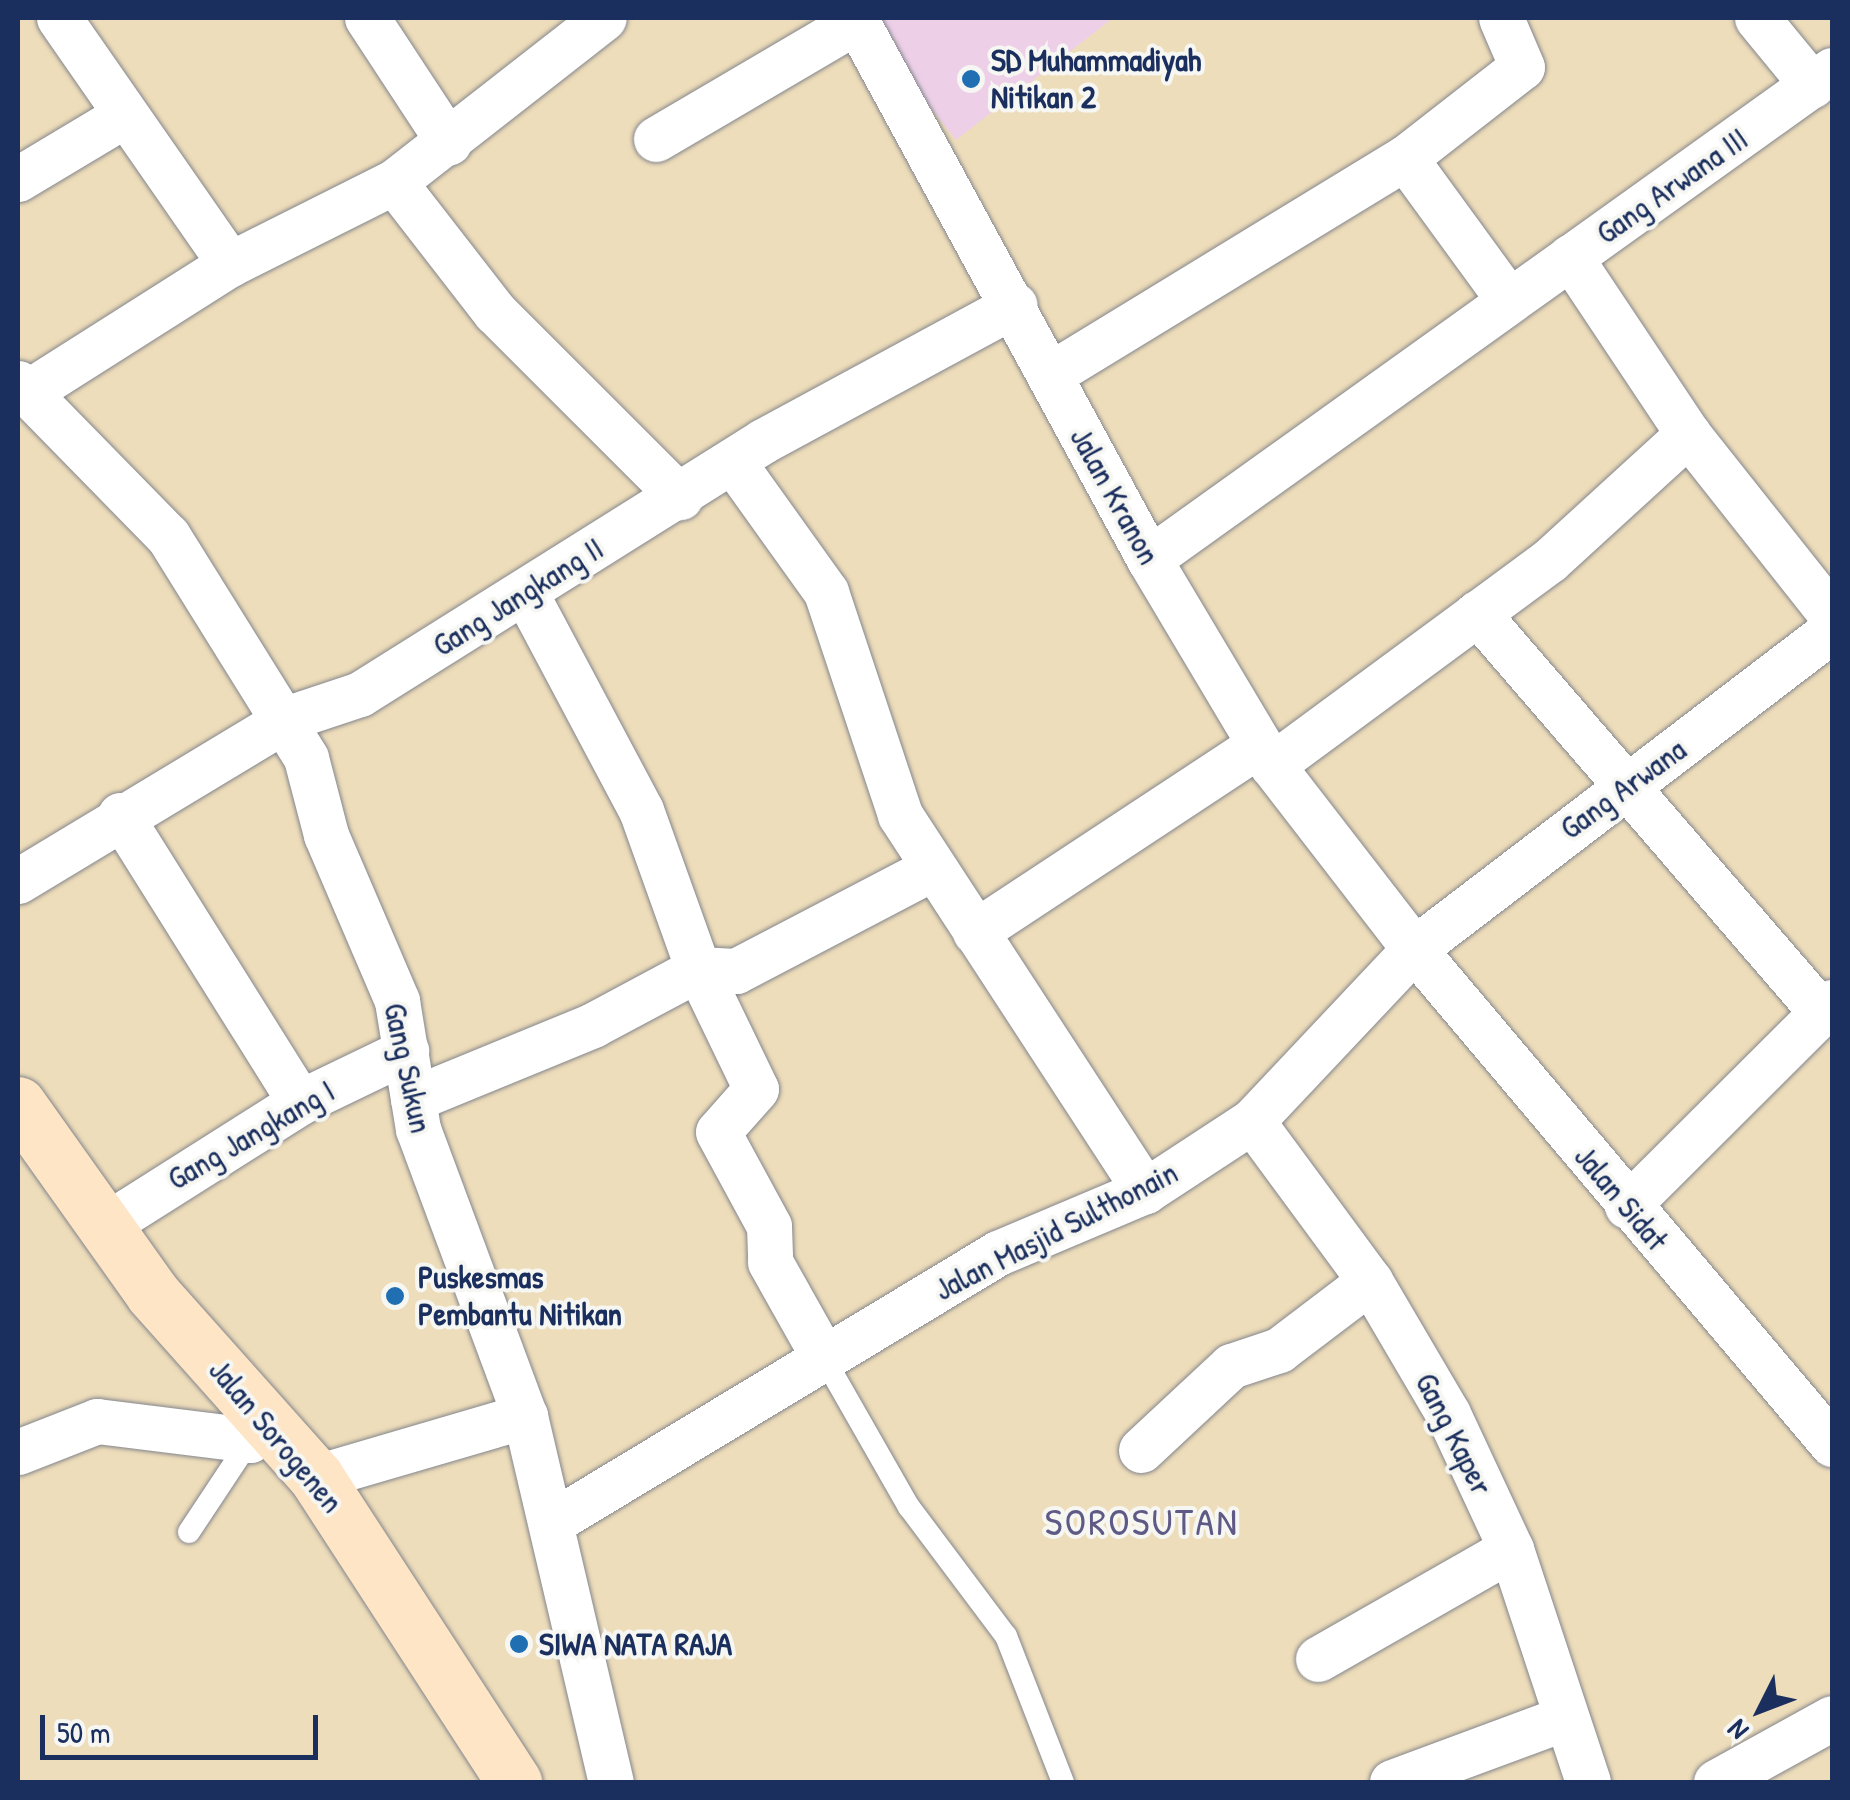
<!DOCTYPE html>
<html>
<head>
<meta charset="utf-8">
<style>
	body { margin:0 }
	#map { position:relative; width:1850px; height:1800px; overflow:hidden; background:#eeddba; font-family:"Patrick Hand",sans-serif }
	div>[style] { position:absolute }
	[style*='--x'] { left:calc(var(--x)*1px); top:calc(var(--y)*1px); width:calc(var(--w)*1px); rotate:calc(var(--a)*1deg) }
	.built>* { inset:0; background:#edd0e8 }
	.roads { filter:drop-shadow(0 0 2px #84868c) drop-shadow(0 0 2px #84868c) }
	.service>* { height:22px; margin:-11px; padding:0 11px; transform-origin:11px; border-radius:11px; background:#fff }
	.minor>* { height:45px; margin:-22.5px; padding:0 22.5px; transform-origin:22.5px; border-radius:22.5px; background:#fff }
	.secondary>* { height:55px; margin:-27.5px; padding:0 27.5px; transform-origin:27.5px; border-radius:27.5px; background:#fde5c5 }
	.dots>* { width:28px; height:28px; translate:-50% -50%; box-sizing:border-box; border:5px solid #f6f6f2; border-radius:50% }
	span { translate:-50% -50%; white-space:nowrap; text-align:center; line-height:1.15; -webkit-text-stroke:8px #f6f6f2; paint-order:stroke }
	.poi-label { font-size:32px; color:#1b2f5e; font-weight:700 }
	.left { translate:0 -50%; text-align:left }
	.street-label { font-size:32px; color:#1b2f5e }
	.quarter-label { font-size:38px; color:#5f5985; letter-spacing:2.5px }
	.frame { position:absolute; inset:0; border:20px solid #1b2f5e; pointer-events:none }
	.north { position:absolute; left:1710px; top:1660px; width:100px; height:100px; -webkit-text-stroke:8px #f6f6f2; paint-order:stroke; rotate:228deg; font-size:28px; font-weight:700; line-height:40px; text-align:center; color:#1b2f5e }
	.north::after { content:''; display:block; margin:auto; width:35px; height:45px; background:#1b2f5e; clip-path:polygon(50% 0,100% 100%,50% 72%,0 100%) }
	.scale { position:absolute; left:40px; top:1715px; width:278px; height:45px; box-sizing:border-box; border:5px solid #1b2f5e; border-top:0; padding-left:12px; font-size:30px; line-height:35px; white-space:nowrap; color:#1b2f5e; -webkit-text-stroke:8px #f6f6f2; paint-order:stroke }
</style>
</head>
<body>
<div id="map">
	<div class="built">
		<i style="clip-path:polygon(860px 18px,1113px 18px,956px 140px)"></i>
	</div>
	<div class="roads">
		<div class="service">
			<i style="--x:825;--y:1360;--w:169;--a:60.3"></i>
			<i style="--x:909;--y:1507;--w:161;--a:53.1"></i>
			<i style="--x:1006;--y:1636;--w:157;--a:68.7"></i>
			<i style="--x:189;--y:1532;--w:110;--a:-56.5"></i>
		</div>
		<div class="minor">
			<i style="--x:59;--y:18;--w:300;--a:55.2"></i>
			<i style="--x:367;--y:18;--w:149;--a:56.7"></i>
			<i style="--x:855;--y:18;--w:616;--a:61.48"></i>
			<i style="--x:1149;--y:559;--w:240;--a:59.2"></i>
			<i style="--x:1272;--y:765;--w:232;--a:52.3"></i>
			<i style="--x:1414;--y:949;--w:648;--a:49.82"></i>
			<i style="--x:1757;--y:18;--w:87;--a:50.6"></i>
			<i style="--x:656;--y:139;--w:233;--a:-30.4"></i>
			<i style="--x:1405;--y:158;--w:148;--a:-37.9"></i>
			<i style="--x:1522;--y:67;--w:53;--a:-113.2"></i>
			<i style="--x:18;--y:179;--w:125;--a:-30.9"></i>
			<i style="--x:394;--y:182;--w:165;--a:52.2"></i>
			<i style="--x:495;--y:312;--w:262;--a:45"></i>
			<i style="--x:1570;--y:257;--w:213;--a:56.3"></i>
			<i style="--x:1688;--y:434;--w:232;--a:51.6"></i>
			<i style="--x:1049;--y:375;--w:417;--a:-31.4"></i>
			<i style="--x:1405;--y:158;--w:175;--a:53.9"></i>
			<i style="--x:18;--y:383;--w:214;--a:45.6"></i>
			<i style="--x:168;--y:536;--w:261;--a:58.1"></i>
			<i style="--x:306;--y:758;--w:80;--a:75.4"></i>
			<i style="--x:326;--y:835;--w:181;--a:66.8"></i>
			<i style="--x:397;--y:1001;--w:130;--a:80.7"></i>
			<i style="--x:418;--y:1129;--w:306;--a:69.6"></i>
			<i style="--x:525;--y:1416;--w:376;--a:76.8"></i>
			<i style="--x:28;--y:392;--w:239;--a:-32.4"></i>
			<i style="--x:230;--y:264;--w:183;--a:-26.6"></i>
			<i style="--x:394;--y:182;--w:266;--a:-38"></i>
			<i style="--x:733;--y:462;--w:160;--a:54.4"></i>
			<i style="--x:826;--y:592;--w:235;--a:71.6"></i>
			<i style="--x:900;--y:815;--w:449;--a:56.9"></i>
			<i style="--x:1149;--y:559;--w:840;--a:-35.6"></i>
			<i style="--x:525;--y:592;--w:247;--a:62"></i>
			<i style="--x:641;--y:810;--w:169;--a:70.3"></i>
			<i style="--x:698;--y:969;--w:38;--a:3"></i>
			<i style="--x:736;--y:971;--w:222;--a:-27.6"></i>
			<i style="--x:1477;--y:613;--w:528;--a:49.22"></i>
			<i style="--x:1272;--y:765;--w:345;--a:-36.4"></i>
			<i style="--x:1550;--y:560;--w:187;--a:-42.4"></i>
			<i style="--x:120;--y:815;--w:339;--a:57.9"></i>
			<i style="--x:18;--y:881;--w:315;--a:-31.1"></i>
			<i style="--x:288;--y:718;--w:76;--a:-18.4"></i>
			<i style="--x:360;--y:694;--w:476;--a:-32.1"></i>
			<i style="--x:763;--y:441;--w:286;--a:-28.4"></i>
			<i style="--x:975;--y:932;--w:340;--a:-33.4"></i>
			<i style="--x:413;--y:1099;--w:195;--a:-22.3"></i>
			<i style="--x:593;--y:1025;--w:119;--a:-28.1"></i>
			<i style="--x:698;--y:969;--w:133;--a:64.2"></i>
			<i style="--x:756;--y:1089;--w:57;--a:131.5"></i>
			<i style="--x:718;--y:1132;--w:107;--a:61.5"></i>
			<i style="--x:769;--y:1226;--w:36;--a:88"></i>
			<i style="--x:770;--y:1262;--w:112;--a:60.7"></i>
			<i style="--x:1252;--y:1121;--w:199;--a:53.6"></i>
			<i style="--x:1370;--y:1281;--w:154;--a:59.6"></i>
			<i style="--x:1448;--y:1414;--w:149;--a:65"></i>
			<i style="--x:1511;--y:1549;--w:245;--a:71.7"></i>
			<i style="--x:1627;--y:1206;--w:289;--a:-44.9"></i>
			<i style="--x:101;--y:1228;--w:236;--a:-32.3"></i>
			<i style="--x:300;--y:1102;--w:118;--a:-25.7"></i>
			<i style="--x:1141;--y:1450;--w:123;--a:-43"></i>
			<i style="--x:1231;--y:1366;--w:51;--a:-18.4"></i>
			<i style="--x:1279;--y:1350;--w:114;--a:-37.2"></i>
			<i style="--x:18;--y:1452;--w:85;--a:-21.4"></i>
			<i style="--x:97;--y:1421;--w:154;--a:7.1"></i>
			<i style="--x:250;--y:1440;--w:26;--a:-40"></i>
			<i style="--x:316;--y:1477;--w:218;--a:-16.3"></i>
			<i style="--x:552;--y:1522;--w:521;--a:-31.1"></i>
			<i style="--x:998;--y:1253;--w:160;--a:-22.9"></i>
			<i style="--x:1145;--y:1191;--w:128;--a:-33.2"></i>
			<i style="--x:1252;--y:1121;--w:236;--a:-46.7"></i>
			<i style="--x:1414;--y:949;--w:526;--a:-37.35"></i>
			<i style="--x:1318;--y:1659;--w:222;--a:-29.7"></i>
			<i style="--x:1392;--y:1782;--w:181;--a:-20.3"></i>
			<i style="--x:1716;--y:1782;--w:132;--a:-28.9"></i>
		</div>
		<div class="secondary">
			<i style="--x:18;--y:1104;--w:233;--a:54.6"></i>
			<i style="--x:153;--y:1294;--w:245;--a:48.3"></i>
			<i style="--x:316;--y:1477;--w:364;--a:57"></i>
		</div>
	</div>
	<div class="dots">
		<i style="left:971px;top:79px;background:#1f6fb2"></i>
		<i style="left:395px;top:1296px;background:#1f6fb2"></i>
		<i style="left:519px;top:1644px;background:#1f6fb2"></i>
	</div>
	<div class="poi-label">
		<span class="left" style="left:991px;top:79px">SD Muhammadiyah<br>Nitikan 2</span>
		<span class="left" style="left:418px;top:1296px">Puskesmas<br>Pembantu Nitikan</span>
		<span class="left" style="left:539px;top:1644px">SIWA NATA RAJA</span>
	</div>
	<div class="street-label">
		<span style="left:1672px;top:186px;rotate:-35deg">Gang Arwana III</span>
		<span style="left:1115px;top:496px;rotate:61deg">Jalan Kranon</span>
		<span style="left:518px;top:597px;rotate:-32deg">Gang Jangkang II</span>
		<span style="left:1623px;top:789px;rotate:-36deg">Gang Arwana</span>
		<span style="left:408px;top:1068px;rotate:78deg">Gang Sukun</span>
		<span style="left:251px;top:1135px;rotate:-30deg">Gang Jangkang I</span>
		<span style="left:1621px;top:1198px;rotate:50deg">Jalan Sidat</span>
		<span style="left:1056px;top:1231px;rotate:-27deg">Jalan Masjid Sulthonain</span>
		<span style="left:1454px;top:1434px;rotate:63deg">Gang Kaper</span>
		<span style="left:276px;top:1436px;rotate:50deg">Jalan Sorogenen</span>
	</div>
	<div class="quarter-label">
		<span style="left:1142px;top:1522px">SOROSUTAN</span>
	</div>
	<div class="frame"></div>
	<div class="north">N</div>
	<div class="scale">50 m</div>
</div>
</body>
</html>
